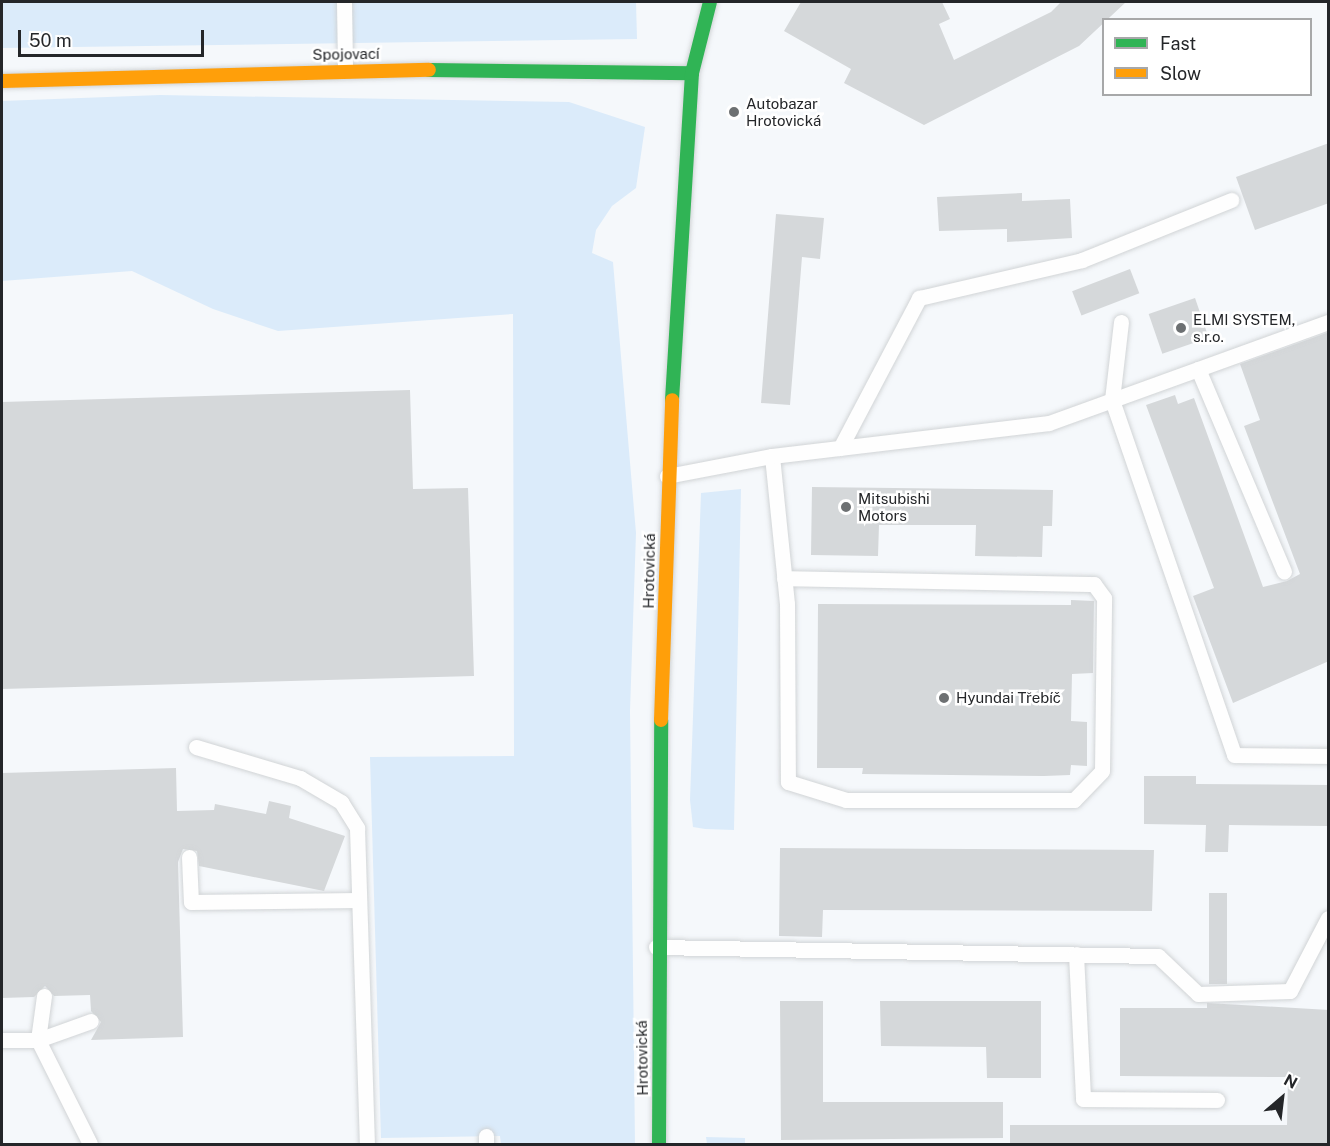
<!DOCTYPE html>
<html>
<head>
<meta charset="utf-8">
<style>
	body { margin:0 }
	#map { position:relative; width:1330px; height:1146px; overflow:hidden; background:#f5f8fb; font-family:"Public Sans",sans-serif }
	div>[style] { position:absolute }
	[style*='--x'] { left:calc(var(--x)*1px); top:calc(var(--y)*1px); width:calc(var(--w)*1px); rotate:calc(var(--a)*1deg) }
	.green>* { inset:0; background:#dbebfa }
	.building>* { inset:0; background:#d5d8da; transform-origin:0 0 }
	.roads { filter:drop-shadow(0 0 2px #d1d4d6) drop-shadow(0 0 2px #d1d4d6) }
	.lane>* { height:15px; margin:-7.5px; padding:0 7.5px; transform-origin:7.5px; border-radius:7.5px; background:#fefefe }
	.fast>* { height:14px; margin:-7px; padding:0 7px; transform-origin:7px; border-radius:7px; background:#30b455 }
	.slow>* { height:14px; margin:-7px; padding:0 7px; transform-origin:7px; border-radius:7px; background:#ff9f0a }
	.dots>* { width:16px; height:16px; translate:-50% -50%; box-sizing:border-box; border:3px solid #fff; border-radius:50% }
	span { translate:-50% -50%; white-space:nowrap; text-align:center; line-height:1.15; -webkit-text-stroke:5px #fff; paint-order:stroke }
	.street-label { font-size:15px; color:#242629 }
	.poi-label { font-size:15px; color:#242629 }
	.left { translate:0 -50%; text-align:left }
	.frame { position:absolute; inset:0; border:3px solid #242629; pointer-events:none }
	.legend { position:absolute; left:1102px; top:18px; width:210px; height:78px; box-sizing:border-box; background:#fff; border:2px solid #a7a8a9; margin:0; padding:8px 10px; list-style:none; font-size:18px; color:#242629 }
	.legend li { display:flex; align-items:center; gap:12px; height:30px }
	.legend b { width:30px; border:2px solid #a7a8a9 }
	.north { position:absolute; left:1252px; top:1068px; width:60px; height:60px; -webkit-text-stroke:4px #fff; paint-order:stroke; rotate:28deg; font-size:16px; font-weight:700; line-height:24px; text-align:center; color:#242629 }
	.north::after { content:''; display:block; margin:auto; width:21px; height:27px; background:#242629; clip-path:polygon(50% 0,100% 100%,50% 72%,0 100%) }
	.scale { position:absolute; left:18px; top:30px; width:186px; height:27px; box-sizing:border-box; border:3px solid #242629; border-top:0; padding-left:8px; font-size:18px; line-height:21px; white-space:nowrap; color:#242629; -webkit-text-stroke:4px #fff; paint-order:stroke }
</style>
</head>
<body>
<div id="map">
	<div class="green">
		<i style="clip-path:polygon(2px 2px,636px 2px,637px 39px,2px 48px)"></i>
		<i style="clip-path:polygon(160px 95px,569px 102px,645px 127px,636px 188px,612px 206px,596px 230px,592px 253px,613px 262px,636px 533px,630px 711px,635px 1144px,501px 1144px,500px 1136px,381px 1138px,370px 757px,514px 756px,513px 314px,278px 331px,213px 309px,132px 271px,2px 281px,2px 101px)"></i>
		<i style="clip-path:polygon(741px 489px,734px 830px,705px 829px,693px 827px,690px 800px,701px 493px)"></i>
		<i style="clip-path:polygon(706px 1137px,745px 1138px,745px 1144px,707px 1144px)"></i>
	</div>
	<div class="building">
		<i style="clip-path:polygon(801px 2px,942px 2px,950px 19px,939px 24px,954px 60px,1051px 12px,1061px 2px,1126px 2px,1079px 46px,924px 125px,844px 83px,851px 69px,784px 31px)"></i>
		<i style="clip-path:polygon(1329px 143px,1329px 203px,1255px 230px,1236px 177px)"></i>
		<i style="clip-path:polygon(1022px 193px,1022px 201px,1070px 199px,1072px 238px,1007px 242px,1007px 229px,939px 231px,937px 197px)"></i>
		<i style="clip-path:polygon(776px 214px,824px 218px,820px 259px,802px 257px,790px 405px,761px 403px)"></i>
		<i style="left:1130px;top:269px;width:26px;height:62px;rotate:69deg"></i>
		<i style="left:1195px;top:298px;width:42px;height:49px;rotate:71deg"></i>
		<i style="clip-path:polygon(1329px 332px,1329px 661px,1233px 703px,1193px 596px,1214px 588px,1146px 405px,1175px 395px,1178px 404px,1194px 398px,1263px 587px,1287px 581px,1300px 574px,1244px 426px,1260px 420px,1240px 364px)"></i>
		<i style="clip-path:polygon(410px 390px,413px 489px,468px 488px,474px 676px,2px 689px,2px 402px)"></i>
		<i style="clip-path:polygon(812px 487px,1053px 490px,1052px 526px,1043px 526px,1042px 557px,975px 556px,976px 525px,879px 525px,878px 556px,811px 555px)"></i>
		<i style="clip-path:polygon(1071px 600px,1094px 601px,1093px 673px,1072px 674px,1071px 721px,1087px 722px,1087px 766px,1071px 765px,1070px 775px,1044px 776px,862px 774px,863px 768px,817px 768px,818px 604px,1071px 605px)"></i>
		<i style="clip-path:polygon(176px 768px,177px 811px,214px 810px,215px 804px,266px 814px,269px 801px,291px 806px,289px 818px,345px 836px,324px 891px,199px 866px,197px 851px,183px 849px,178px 862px,183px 1037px,91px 1040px,101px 1022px,91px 1011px,90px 995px,54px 996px,45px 986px,34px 997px,2px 998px,2px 773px)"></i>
		<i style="clip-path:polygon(1144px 776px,1196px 776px,1196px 784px,1329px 785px,1329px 826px,1229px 825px,1228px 852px,1205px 852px,1206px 825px,1144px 824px)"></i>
		<i style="clip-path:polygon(780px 848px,1154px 850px,1152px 911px,823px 910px,822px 937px,779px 936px)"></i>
		<i style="left:1209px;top:893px;width:18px;height:91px"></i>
		<i style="clip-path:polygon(780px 1001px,823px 1001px,823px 1102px,1003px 1102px,1003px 1138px,781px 1140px)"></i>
		<i style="clip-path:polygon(880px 1001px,1041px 1001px,1041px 1078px,987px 1078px,986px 1047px,881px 1046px)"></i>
		<i style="clip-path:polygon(1207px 1003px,1329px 1010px,1329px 1144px,1010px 1144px,1010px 1125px,1287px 1125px,1288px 1077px,1120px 1076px,1120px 1008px,1207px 1008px)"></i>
	</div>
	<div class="roads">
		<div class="lane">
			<i style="--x:344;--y:2;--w:67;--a:89.1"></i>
			<i style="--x:1121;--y:322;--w:79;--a:96.6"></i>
			<i style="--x:1112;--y:400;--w:375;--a:71"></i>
			<i style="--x:1234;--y:755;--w:94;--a:0.6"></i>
			<i style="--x:1198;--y:369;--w:220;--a:67"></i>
			<i style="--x:840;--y:448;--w:170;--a:-62.2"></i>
			<i style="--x:919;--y:298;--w:167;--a:-13.1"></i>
			<i style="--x:1082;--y:260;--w:161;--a:-21.9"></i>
			<i style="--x:772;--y:456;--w:149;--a:84.2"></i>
			<i style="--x:787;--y:604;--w:178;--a:89.7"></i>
			<i style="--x:788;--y:782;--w:61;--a:17.2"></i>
			<i style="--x:846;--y:800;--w:228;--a:0"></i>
			<i style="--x:1074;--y:800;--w:40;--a:-46"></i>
			<i style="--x:1102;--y:771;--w:173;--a:-89.3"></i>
			<i style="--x:1104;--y:598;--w:17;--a:-126"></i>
			<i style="--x:1094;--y:584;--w:310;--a:-178.9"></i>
			<i style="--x:667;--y:476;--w:107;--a:-10.8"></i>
			<i style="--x:772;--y:456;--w:279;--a:-6.8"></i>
			<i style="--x:1049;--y:423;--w:297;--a:-19.9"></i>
			<i style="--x:196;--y:747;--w:109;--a:16.6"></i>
			<i style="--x:300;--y:778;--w:48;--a:30.3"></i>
			<i style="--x:341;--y:802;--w:31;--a:58"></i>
			<i style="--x:357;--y:828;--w:316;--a:88.2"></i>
			<i style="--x:189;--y:857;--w:45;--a:87.5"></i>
			<i style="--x:191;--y:902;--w:168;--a:-0.7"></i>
			<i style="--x:656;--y:947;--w:502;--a:1.03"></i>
			<i style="--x:1158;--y:956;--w:55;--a:43.5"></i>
			<i style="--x:1198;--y:994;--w:92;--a:-1.9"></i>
			<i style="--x:1290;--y:991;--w:82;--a:-62.5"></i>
			<i style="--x:1076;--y:954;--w:145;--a:87.2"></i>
			<i style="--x:1083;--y:1099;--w:134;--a:0.4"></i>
			<i style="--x:44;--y:996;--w:44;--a:97.8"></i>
			<i style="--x:38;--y:1040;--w:56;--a:-19.7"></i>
			<i style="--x:2;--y:1040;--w:36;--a:0"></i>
			<i style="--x:38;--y:1040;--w:116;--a:63.4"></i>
			<i style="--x:486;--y:1136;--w:8;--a:90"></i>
		</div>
		<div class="fast">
			<i style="--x:429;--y:70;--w:263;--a:0.7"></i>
			<i style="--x:672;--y:400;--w:328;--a:-86.5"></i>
			<i style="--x:692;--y:73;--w:73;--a:-75.8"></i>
			<i style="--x:659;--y:1144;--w:424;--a:-89.7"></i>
		</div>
		<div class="slow">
			<i style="--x:2;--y:81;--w:427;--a:-1.5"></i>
			<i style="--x:661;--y:720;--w:320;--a:-88"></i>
		</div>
	</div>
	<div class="dots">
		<i style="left:734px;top:112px;background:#6d7072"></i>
		<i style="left:1181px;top:328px;background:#6d7072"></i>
		<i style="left:846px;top:507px;background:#6d7072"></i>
		<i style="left:944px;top:698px;background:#6d7072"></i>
	</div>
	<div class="street-label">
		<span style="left:346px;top:54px;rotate:-1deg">Spojovací</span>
		<span style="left:649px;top:571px;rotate:-89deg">Hrotovická</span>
		<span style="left:642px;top:1058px;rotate:-91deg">Hrotovická</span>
	</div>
	<div class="poi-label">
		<span class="left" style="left:746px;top:112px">Autobazar<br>Hrotovická</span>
		<span class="left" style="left:1193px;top:328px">ELMI SYSTEM,<br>s.r.o.</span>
		<span class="left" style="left:858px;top:507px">Mitsubishi<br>Motors</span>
		<span class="left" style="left:956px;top:698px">Hyundai Třebíč</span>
	</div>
	<div class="frame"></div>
	<ul class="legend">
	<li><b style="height:8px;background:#30b455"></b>Fast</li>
	<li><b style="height:8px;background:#ff9f0a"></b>Slow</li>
	</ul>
	<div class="north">N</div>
	<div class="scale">50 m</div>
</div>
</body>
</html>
